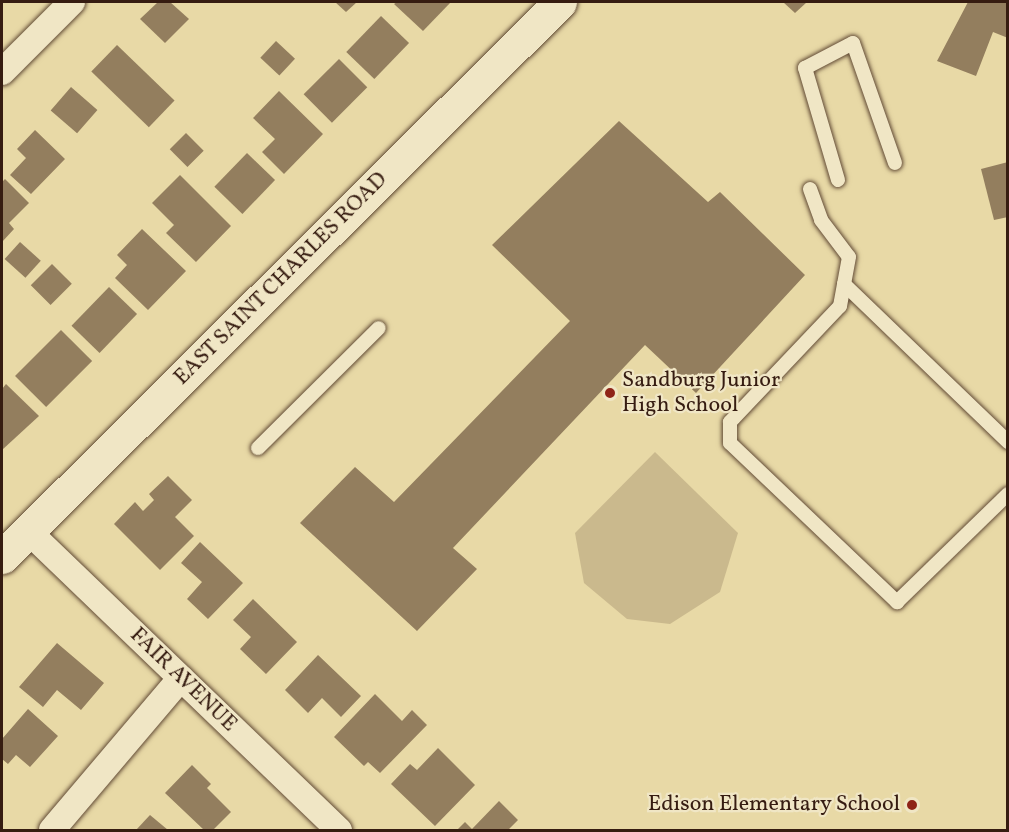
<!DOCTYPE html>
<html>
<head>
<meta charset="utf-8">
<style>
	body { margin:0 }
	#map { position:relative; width:1009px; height:832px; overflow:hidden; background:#e8d9a6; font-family:Vollkorn,serif }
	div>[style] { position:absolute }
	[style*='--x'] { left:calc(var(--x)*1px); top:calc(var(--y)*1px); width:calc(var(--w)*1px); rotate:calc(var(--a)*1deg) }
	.green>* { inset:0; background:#cab98d }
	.building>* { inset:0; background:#937e5e; transform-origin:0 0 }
	.roads { filter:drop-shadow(0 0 2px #624b36) drop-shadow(0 0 2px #624b36) }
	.lane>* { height:14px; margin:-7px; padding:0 7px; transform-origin:7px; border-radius:7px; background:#f0e6c5 }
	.street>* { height:26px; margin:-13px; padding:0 13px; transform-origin:13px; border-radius:13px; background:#f0e6c5 }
	.secondary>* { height:33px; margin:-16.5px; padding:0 16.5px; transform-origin:16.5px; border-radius:16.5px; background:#f0e6c5 }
	.dots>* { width:16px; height:16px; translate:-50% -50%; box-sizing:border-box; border:3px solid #f0e6c5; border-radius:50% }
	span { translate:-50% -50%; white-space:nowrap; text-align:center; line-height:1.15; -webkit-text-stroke:4.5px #f0e6c5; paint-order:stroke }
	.street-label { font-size:22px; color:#361c11 }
	.poi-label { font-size:22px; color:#361c11 }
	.left { translate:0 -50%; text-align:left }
	.right { translate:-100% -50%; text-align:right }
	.frame { position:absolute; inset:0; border:3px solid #361c11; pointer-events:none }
</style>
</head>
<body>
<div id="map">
	<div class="green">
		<i style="clip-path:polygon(655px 452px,738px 533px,720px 592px,670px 624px,627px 619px,584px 583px,575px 533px)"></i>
	</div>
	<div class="building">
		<i style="clip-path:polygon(158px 2px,170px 2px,189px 19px,165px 43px,140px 19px)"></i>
		<i style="clip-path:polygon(335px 2px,357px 2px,346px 12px)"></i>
		<i style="clip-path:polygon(397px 2px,451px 2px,423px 31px,394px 4px)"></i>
		<i style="clip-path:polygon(783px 2px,807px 2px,795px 13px)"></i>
		<i style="clip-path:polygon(968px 2px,1008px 3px,1008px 38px,993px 32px,976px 76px,937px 61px)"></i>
		<i style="left:381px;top:16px;width:39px;height:50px;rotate:44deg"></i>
		<i style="left:276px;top:41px;width:26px;height:23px;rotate:43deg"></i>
		<i style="left:117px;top:45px;width:80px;height:37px;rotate:44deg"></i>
		<i style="left:339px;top:59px;width:40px;height:50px;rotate:45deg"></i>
		<i style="left:71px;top:87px;width:35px;height:31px;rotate:41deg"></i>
		<i style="clip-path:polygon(279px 91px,323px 134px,284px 174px,262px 152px,275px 139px,253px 118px)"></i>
		<i style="clip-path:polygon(619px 121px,708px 202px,720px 192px,805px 275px,696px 393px,645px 345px,453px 548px,477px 569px,417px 631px,300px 523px,355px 467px,394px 502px,570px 321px,492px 245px)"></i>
		<i style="clip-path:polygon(35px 130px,65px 159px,31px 194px,10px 175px,26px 158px,17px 149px)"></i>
		<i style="left:186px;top:133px;width:25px;height:23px;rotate:45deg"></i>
		<i style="left:247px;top:153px;width:39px;height:47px;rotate:44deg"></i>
		<i style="clip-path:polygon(1008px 162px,1008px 217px,994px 220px,981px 169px)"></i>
		<i style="clip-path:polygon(180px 175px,231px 226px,196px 262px,166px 233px,174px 225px,152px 203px)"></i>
		<i style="clip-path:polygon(5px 179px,29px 203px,9px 223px,14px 229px,2px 242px,2px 182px)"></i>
		<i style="clip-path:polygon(142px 229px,186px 271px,148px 310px,115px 278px,127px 265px,117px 255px)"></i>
		<i style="left:20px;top:242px;width:28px;height:23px;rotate:42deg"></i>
		<i style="left:52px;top:264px;width:28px;height:30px;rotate:45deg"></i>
		<i style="left:109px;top:287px;width:39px;height:54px;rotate:44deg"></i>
		<i style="left:61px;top:330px;width:44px;height:65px;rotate:45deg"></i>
		<i style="clip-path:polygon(6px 384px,39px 416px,2px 450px,2px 389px)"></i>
		<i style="clip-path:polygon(168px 476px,192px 500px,175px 517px,194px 536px,160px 570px,114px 524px,135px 502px,143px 511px,154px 500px,149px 494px)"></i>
		<i style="clip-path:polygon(200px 542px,243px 583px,208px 619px,187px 599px,202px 582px,181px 563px)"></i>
		<i style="clip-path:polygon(253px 599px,297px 642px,266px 674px,240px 649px,251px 637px,233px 620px)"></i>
		<i style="clip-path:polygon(57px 643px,104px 683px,81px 710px,57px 690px,43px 707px,19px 687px)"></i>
		<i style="clip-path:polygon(318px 655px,361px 696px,341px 717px,322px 698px,308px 713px,285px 690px)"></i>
		<i style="clip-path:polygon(375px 694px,402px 721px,412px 710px,427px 725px,380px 773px,368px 762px,364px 766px,334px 737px)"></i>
		<i style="clip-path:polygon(28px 709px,58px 736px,30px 767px,16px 755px,8px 764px,2px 759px,2px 739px)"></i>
		<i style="clip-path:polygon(438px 748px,475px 785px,435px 826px,391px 784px,410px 764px,417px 770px)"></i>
		<i style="clip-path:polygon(192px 765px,211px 784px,207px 788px,231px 812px,213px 830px,204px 830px,165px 793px)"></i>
		<i style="clip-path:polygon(499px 801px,518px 820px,508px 830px,457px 830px,465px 822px,472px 829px)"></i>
		<i style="clip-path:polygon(150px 815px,168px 830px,136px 830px)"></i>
	</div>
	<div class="roads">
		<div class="lane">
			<i style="--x:838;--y:180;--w:117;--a:-106.4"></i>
			<i style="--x:805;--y:68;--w:54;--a:-27.5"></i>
			<i style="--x:853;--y:43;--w:127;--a:70.7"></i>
			<i style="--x:810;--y:189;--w:33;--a:70"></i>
			<i style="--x:821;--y:220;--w:46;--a:52.9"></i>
			<i style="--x:849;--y:257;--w:50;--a:100.4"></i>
			<i style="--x:840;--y:306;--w:160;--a:133.5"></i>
			<i style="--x:730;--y:422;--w:21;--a:90"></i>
			<i style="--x:730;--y:443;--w:231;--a:43.6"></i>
			<i style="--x:897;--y:602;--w:155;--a:-44.2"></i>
			<i style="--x:844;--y:284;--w:228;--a:43.9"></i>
			<i style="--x:258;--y:448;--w:170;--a:-44.8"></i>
		</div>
		<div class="street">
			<i style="--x:2;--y:72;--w:99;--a:-45"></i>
			<i style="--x:27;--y:530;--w:433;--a:43.9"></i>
			<i style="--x:52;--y:830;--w:199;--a:-49.7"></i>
		</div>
		<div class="secondary">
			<i style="--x:2;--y:557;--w:787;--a:-44.85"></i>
		</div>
	</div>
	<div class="dots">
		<i style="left:610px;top:393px;background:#8f2418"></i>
		<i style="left:912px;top:805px;background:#8f2418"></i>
	</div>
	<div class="street-label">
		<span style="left:281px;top:279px;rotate:-45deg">EAST SAINT CHARLES ROAD</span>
		<span style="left:183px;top:680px;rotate:44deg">FAIR AVENUE</span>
	</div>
	<div class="poi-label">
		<span class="left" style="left:622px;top:393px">Sandburg Junior<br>High School</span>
		<span class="right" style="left:900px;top:805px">Edison Elementary School</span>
	</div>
	<div class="frame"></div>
</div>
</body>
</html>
